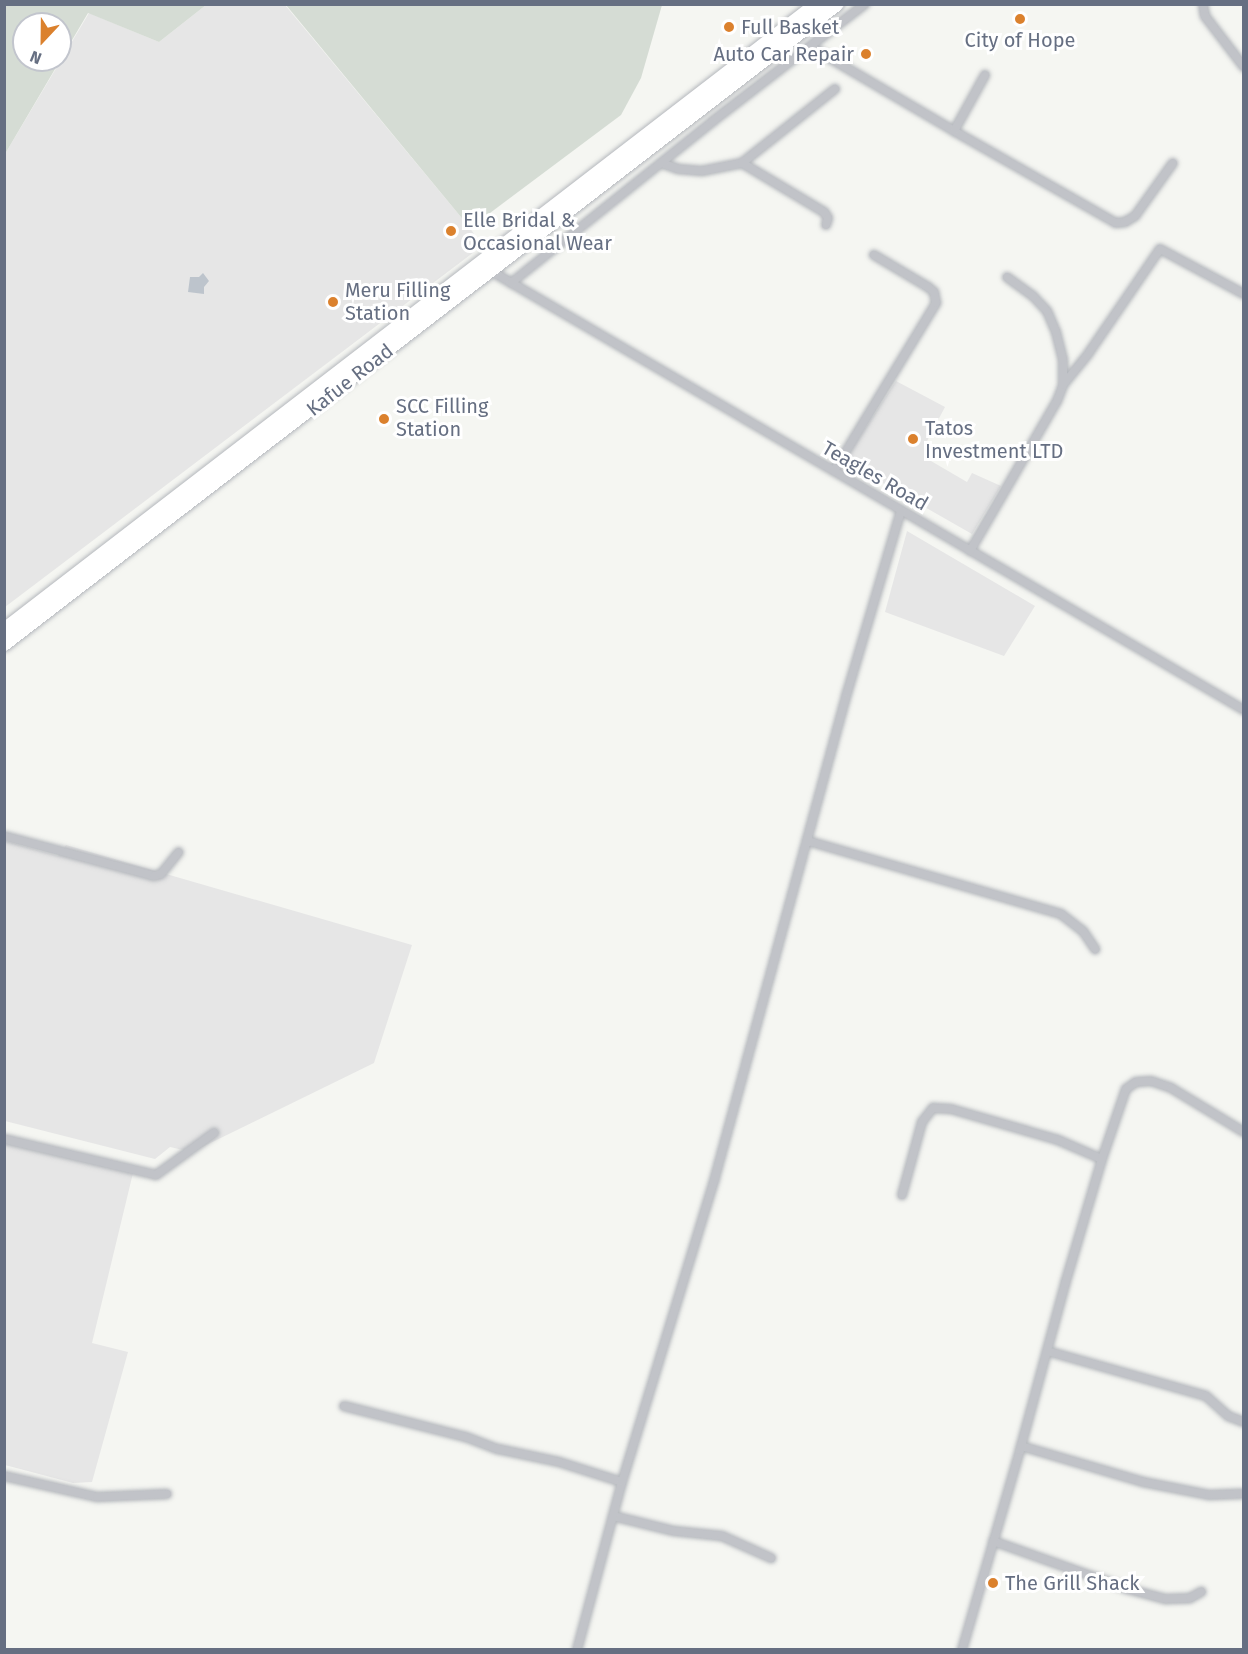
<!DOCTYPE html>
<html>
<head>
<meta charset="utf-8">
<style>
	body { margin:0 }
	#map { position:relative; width:1248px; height:1654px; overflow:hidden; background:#f5f6f2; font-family:"Fira Sans",sans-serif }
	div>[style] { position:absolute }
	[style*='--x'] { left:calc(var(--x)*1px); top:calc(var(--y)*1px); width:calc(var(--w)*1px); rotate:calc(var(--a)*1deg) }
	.built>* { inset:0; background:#e6e6e6 }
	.green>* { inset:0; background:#d5dcd4 }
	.water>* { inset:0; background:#bdc4cc }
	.roads { filter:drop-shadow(0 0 2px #b4b7bc) drop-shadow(0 0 2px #b4b7bc) }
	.street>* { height:8px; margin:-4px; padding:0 4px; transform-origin:4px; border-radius:4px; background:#c1c3c8 }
	.primary>* { height:14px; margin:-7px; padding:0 7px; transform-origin:7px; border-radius:7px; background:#fff }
	.dots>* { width:16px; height:16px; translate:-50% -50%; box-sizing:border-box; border:3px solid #fff; border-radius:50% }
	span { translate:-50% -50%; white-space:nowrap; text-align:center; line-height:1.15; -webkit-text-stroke:6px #fff; paint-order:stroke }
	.poi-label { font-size:20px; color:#666f82 }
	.left { translate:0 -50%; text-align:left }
	.right { translate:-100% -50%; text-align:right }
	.street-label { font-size:20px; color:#666f82 }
	.frame { position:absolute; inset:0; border:6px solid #666f82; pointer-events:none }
	.north { position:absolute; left:12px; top:12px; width:60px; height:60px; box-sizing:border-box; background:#fff; border:2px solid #c2c5cd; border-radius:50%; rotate:202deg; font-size:16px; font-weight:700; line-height:24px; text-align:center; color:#666f82 }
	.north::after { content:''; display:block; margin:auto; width:21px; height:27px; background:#db812d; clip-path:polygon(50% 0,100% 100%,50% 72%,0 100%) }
</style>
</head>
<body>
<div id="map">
	<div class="built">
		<i style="clip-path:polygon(206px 5px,285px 5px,470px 228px,482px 246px,5px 607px,5px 154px,89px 13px,159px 42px)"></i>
		<i style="clip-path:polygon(896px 381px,945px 407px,926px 443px,937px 450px,931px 461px,967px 482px,972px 473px,1001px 486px,972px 534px,844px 461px)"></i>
		<i style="clip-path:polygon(907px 531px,1035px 606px,1004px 656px,885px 612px)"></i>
		<i style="clip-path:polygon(5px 841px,58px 856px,66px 845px,412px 945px,374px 1063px,192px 1152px,170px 1147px,155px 1159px,5px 1121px)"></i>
		<i style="clip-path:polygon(4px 1142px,133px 1173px,92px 1343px,128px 1352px,92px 1482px,73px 1483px,5px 1465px)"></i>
	</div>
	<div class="green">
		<i style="clip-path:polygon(evenodd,5px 4px,206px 4px,206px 5px,159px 42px,88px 13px,5px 154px,5px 4px,24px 24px,60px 24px,60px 60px,24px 60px,24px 24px)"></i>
		<i style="clip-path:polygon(286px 5px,662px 5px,641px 78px,621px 115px,470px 228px)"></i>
	</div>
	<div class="water">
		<i style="clip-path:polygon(203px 273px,209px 281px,204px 287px,204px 294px,188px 292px,190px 277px,199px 277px)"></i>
	</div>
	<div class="roads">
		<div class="street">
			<i style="--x:1203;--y:4;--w:12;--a:81"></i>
			<i style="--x:1205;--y:16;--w:64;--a:52.6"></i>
			<i style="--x:811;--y:47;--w:166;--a:30.4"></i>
			<i style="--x:954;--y:131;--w:186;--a:29.6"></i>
			<i style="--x:1116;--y:223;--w:9;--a:-6"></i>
			<i style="--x:1125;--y:222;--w:12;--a:-31"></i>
			<i style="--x:1135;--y:216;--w:65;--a:-54.4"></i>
			<i style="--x:954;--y:131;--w:64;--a:-61"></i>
			<i style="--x:661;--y:163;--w:18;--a:19"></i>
			<i style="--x:678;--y:169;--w:24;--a:5"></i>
			<i style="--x:702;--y:171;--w:41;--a:-11.3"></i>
			<i style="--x:742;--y:163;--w:119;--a:-38.5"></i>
			<i style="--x:742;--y:163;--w:96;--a:30.9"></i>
			<i style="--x:824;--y:212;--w:7;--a:56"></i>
			<i style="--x:828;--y:218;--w:7;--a:106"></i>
			<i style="--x:491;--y:271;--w:872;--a:30.24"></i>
			<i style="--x:511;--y:283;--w:259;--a:-38.7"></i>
			<i style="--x:713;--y:121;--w:192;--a:-37.6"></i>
			<i style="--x:1063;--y:385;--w:40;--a:-51"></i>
			<i style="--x:1088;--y:354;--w:127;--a:-55.6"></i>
			<i style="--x:1160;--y:249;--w:95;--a:28.2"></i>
			<i style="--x:834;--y:471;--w:197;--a:-58.7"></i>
			<i style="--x:936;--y:303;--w:11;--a:-100"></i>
			<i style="--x:934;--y:292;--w:8;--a:-140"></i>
			<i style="--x:928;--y:287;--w:63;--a:-149.3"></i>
			<i style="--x:970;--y:551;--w:173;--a:-59.9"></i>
			<i style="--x:1057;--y:401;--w:17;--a:-69"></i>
			<i style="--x:1063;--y:385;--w:25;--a:-90"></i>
			<i style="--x:1063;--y:360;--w:29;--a:-104"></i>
			<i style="--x:1056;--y:332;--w:23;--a:-113"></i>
			<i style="--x:1047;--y:311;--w:21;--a:-133"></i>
			<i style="--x:1033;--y:296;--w:32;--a:-144"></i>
			<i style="--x:4;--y:836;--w:155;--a:14.9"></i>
			<i style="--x:154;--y:876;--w:7;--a:-16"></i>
			<i style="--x:161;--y:874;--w:28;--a:-51"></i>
			<i style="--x:808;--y:841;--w:263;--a:16.1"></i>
			<i style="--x:1061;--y:914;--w:28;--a:38"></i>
			<i style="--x:1083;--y:931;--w:22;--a:56"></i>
			<i style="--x:4;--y:1139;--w:156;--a:13.3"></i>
			<i style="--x:156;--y:1175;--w:72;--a:-35.9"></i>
			<i style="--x:902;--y:1195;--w:76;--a:-74.7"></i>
			<i style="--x:922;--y:1122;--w:18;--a:-52"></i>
			<i style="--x:933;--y:1108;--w:18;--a:3"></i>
			<i style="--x:951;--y:1109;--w:79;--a:16.1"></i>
			<i style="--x:1027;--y:1131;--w:32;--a:16"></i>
			<i style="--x:1058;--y:1140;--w:48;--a:23.4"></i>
			<i style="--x:1047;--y:1351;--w:165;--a:15.8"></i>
			<i style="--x:1206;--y:1396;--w:30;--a:42"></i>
			<i style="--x:1228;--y:1416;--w:17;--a:21"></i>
			<i style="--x:344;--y:1406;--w:126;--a:14.3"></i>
			<i style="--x:466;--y:1437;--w:34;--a:21"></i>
			<i style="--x:498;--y:1449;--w:62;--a:12"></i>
			<i style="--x:559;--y:1462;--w:66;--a:17.6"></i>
			<i style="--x:1021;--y:1446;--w:127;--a:16.4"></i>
			<i style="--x:1143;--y:1482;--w:67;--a:11.1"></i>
			<i style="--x:1209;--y:1495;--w:33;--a:-2"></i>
			<i style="--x:4;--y:1476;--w:95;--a:12.7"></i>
			<i style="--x:97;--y:1497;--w:70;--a:-2.5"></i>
			<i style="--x:613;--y:1516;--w:63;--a:13.8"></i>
			<i style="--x:674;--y:1531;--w:48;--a:5.9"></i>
			<i style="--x:722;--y:1536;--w:54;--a:24.2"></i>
			<i style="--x:993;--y:1541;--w:143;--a:19.6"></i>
			<i style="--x:1128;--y:1589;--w:39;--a:15"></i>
			<i style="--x:1166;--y:1599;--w:24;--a:-2"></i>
			<i style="--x:1190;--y:1598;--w:13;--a:-29"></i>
			<i style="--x:577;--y:1650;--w:174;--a:-75"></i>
			<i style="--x:622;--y:1482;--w:315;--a:-73"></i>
			<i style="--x:714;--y:1181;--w:506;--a:-74.75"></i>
			<i style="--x:847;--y:693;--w:190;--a:-73.5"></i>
			<i style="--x:962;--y:1650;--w:208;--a:-73.8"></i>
			<i style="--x:1020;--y:1450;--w:172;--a:-74.8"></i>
			<i style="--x:1065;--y:1284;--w:130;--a:-73.5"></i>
			<i style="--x:1102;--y:1159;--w:74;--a:-71.1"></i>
			<i style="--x:1126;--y:1089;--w:12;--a:-35"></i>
			<i style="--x:1136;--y:1082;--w:15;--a:-4"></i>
			<i style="--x:1151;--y:1081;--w:21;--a:19"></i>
			<i style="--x:1171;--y:1088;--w:85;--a:31.1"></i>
		</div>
		<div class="primary">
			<i style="--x:4;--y:630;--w:1026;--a:-37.6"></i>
			<i style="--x:4;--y:644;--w:1050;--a:-37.54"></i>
		</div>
	</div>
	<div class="dots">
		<i style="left:1020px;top:19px;background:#db812d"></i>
		<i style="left:729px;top:27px;background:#db812d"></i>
		<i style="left:866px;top:54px;background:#db812d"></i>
		<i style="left:451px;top:231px;background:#db812d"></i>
		<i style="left:333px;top:302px;background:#db812d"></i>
		<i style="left:384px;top:419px;background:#db812d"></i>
		<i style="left:913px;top:439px;background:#db812d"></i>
		<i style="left:993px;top:1583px;background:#db812d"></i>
	</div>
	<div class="poi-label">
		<span class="left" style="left:741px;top:27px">Full Basket</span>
		<span style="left:1020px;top:40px">City of Hope</span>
		<span class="right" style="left:854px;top:54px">Auto Car Repair</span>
		<span class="left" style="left:463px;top:232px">Elle Bridal &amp;<br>Occasional Wear</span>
		<span class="left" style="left:345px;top:302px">Meru Filling<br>Station</span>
		<span class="left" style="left:396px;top:418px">SCC Filling<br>Station</span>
		<span class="left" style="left:925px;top:440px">Tatos<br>Investment LTD</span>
		<span class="left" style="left:1005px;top:1583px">The Grill Shack</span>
	</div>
	<div class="street-label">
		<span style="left:350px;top:380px;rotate:-38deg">Kafue Road</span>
		<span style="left:875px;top:476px;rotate:30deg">Teagles Road</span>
	</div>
	<div class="frame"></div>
	<div class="north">N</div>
</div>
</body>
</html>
